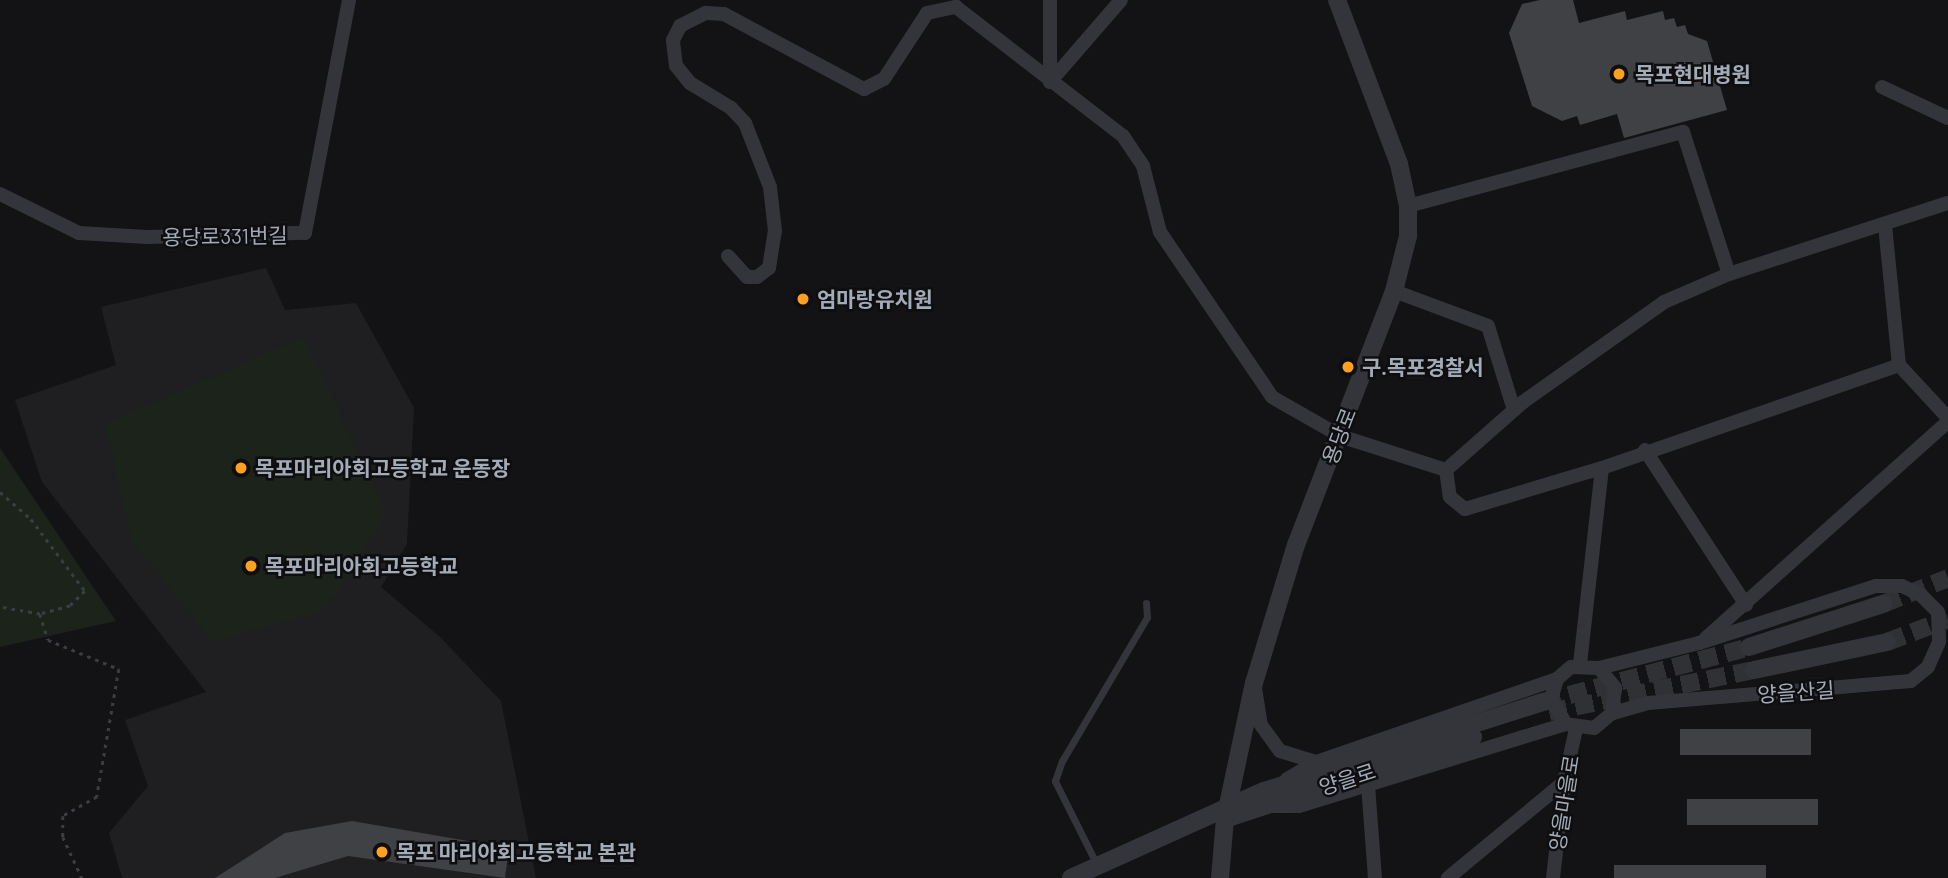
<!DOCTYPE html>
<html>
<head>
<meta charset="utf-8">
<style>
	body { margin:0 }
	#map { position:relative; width:1948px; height:878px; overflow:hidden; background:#131315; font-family:Barlow,"Noto Sans KR",sans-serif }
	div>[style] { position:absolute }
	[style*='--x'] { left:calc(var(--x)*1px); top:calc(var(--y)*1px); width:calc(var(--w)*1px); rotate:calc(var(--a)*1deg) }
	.built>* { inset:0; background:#1f1f22 }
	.green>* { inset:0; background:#1b231b }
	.building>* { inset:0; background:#3f4145; transform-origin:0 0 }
	.tertiary-tunnel>* { height:18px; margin-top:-9px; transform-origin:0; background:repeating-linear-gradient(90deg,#303135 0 18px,transparent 0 27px) }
	.path>* { height:2.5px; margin-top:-1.25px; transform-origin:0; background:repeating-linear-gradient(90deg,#3a3d42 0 3.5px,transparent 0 8.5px) }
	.service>* { height:7px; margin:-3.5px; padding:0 3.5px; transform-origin:3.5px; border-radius:3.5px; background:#34353b }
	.minor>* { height:14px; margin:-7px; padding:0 7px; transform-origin:7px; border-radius:7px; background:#34353b }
	.tertiary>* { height:18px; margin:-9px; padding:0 9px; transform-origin:9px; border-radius:9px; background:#34353b }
	.dots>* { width:19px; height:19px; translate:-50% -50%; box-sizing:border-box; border:4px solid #0e0e10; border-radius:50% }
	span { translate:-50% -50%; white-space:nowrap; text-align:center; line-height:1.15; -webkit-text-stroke:5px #0e0e10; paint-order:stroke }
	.poi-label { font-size:21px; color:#a3abb7; font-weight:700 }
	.left { translate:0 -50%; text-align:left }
	.street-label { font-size:21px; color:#a3abb7 }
</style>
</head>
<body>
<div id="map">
	<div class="built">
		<i style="clip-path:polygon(266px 268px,285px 310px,356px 303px,414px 408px,407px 544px,381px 587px,440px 637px,501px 701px,536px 878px,123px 878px,120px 871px,109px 833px,148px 786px,125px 720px,206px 692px,42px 482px,15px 400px,116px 365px,101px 307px)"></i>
	</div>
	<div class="green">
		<i style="clip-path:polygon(303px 337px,387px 512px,341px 589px,318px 613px,213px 642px,132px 541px,105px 424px)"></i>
		<i style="clip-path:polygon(0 448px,116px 621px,0 647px)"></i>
	</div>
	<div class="building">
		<i style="clip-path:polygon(1540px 0,1573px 0,1579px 23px,1625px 11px,1627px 20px,1663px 11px,1665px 20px,1674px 18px,1677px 27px,1685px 25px,1688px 34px,1707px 41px,1727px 110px,1624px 138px,1617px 114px,1580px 125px,1577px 116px,1562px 121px,1532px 106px,1509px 33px,1522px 4px)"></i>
		<i style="left:1811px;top:729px;width:26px;height:131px;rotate:90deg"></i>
		<i style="left:1818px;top:799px;width:26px;height:131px;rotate:90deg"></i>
		<i style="clip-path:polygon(352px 821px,509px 848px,505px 878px,348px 856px,275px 878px,215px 878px,285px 833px)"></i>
		<i style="left:1766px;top:865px;width:13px;height:152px;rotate:90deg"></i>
	</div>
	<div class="tertiary-tunnel">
		<i style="--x:1883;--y:604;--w:70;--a:-21.8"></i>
		<i style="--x:1887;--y:642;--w:65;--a:-20.7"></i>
		<i style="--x:1543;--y:702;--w:213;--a:-14.9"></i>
		<i style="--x:1549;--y:712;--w:209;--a:-11.6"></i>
	</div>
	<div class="path">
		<i style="--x:0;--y:492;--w:41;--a:41.1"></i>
		<i style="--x:31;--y:519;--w:90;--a:53.1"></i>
		<i style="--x:85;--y:591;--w:21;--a:135"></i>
		<i style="--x:70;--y:606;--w:31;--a:165"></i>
		<i style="--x:40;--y:614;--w:41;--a:-170.1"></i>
		<i style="--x:40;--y:614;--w:27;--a:73"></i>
		<i style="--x:48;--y:640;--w:77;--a:22.2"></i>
		<i style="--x:119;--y:669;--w:130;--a:99.8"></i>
		<i style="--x:97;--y:797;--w:39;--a:151"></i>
		<i style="--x:63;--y:816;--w:21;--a:90"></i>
		<i style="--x:63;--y:837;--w:45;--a:65.1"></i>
	</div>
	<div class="service">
		<i style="--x:1097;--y:865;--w:94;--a:-116.6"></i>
		<i style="--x:1055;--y:781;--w:21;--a:-71"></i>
		<i style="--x:1062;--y:761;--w:167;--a:-59.4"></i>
		<i style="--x:1147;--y:617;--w:14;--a:-94"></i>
	</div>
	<div class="minor">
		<i style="--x:1050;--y:82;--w:108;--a:-49.1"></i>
		<i style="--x:1050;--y:82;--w:82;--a:-90"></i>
		<i style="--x:1882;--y:87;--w:73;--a:25.2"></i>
		<i style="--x:0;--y:194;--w:88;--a:26.3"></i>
		<i style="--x:79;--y:233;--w:68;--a:3.4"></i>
		<i style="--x:147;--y:237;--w:158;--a:-1.5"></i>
		<i style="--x:305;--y:233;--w:237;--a:-79.3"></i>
		<i style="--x:1408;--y:206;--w:285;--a:-15.1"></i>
		<i style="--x:1683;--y:132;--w:149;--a:72.1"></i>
		<i style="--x:1885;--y:225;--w:141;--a:84.3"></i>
		<i style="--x:728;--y:256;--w:28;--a:48"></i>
		<i style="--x:747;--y:277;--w:10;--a:0"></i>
		<i style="--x:757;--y:277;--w:15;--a:-37"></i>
		<i style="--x:769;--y:268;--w:37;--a:-81"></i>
		<i style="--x:775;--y:231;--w:44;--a:-96.5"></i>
		<i style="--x:770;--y:187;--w:69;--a:-111.3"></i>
		<i style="--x:745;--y:123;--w:21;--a:-133"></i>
		<i style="--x:731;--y:108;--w:48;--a:-148.6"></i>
		<i style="--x:690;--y:83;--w:22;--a:-129"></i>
		<i style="--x:676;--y:66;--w:26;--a:-97"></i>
		<i style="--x:673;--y:40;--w:16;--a:-63"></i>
		<i style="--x:680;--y:26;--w:29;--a:-27"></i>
		<i style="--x:706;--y:13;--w:18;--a:3"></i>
		<i style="--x:724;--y:14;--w:159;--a:28.2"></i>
		<i style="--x:864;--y:89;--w:22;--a:-27"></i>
		<i style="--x:884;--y:79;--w:79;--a:-56.9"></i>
		<i style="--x:927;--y:13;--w:30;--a:-12"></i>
		<i style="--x:956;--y:7;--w:211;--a:37.7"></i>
		<i style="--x:1123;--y:136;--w:36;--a:56"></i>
		<i style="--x:1143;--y:166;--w:68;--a:75.6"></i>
		<i style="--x:1160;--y:232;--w:199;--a:55.8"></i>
		<i style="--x:1272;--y:397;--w:78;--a:29.8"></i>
		<i style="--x:1340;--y:436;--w:111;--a:17.8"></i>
		<i style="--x:1446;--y:470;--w:27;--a:82"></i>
		<i style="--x:1450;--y:497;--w:19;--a:39"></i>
		<i style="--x:1465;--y:509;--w:143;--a:-16.7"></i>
		<i style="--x:1602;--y:468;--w:314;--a:-19.1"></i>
		<i style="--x:1899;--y:365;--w:72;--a:47.2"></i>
		<i style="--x:1394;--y:291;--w:100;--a:20.4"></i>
		<i style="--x:1488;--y:326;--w:88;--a:72.8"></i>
		<i style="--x:1645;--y:450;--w:185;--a:56.9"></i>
		<i style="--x:1446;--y:470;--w:103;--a:-41.4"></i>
		<i style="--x:1523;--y:402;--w:173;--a:-35.3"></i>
		<i style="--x:1664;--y:302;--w:71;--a:-23.3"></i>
		<i style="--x:1729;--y:274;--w:230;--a:-18"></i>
		<i style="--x:1706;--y:638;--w:324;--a:-41.8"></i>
		<i style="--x:1580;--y:664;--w:197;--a:-83.6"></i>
		<i style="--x:1599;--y:668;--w:26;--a:51"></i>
		<i style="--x:1615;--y:688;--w:25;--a:97"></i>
		<i style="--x:1612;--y:713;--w:23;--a:140"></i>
		<i style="--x:1594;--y:728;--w:28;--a:-172"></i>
		<i style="--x:1566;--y:724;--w:29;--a:-121"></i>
		<i style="--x:1551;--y:699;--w:21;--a:-73"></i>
		<i style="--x:1557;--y:679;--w:18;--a:-41"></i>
		<i style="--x:1571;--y:667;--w:28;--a:2"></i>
		<i style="--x:1599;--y:668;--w:103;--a:-14"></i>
		<i style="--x:1699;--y:643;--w:186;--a:-17.9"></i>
		<i style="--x:1876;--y:586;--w:26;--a:0"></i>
		<i style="--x:1902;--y:586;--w:21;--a:25"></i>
		<i style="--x:1921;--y:595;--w:24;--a:45"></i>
		<i style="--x:1938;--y:612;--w:30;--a:88"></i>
		<i style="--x:1939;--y:642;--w:27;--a:114"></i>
		<i style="--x:1928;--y:667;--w:22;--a:141"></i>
		<i style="--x:1911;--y:681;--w:264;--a:175.2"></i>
		<i style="--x:1648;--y:703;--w:37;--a:164"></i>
		<i style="--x:1255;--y:688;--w:37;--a:81"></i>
		<i style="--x:1261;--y:725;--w:32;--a:54"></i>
		<i style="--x:1280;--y:751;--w:38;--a:17"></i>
		<i style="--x:1287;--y:779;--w:34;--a:-30"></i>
		<i style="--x:1316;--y:762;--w:255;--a:-19"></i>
		<i style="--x:1368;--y:785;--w:93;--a:85.7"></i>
		<i style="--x:1273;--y:806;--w:26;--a:0"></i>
		<i style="--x:1299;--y:806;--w:279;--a:-17.1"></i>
		<i style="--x:1448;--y:878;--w:151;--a:-39.6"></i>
		<i style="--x:1553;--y:878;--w:97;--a:-83.5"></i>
		<i style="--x:1564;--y:782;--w:54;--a:-77.2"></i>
	</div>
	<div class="tertiary">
		<i style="--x:1749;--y:647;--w:141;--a:-17.8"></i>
		<i style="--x:1754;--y:670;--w:136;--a:-11.9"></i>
		<i style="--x:1231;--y:817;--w:255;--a:-18.3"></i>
		<i style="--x:1071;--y:878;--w:212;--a:-24.3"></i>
		<i style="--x:1264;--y:791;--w:293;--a:-17.7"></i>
		<i style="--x:1220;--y:878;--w:59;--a:-85.2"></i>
		<i style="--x:1225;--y:819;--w:139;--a:-78"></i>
		<i style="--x:1254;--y:683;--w:144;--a:-73.1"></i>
		<i style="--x:1296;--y:545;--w:272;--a:-68.9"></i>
		<i style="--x:1394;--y:291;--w:57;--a:-75.7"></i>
		<i style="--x:1408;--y:236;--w:30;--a:-90"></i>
		<i style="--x:1408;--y:206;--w:43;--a:-102.1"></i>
		<i style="--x:1399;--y:164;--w:175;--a:-110.7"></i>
	</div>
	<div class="dots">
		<i style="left:1619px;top:74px;background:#ffa021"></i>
		<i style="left:803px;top:299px;background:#ffa021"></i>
		<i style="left:1348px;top:367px;background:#ffa021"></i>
		<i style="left:241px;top:468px;background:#ffa021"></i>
		<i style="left:251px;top:566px;background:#ffa021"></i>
		<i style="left:382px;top:852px;background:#ffa021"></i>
	</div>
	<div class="poi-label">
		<span class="left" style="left:1635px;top:74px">목포현대병원</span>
		<span class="left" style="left:817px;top:299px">엄마랑유치원</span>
		<span class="left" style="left:1362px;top:367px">구.목포경찰서</span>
		<span class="left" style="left:255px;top:468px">목포마리아회고등학교 운동장</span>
		<span class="left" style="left:265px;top:566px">목포마리아회고등학교</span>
		<span class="left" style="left:396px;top:852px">목포 마리아회고등학교 본관</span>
	</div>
	<div class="street-label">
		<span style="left:225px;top:236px;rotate:-1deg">용당로331번길</span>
		<span style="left:1339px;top:436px;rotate:-69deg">용당로</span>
		<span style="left:1796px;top:692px;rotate:-4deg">양을산길</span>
		<span style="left:1347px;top:779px;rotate:-18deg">양을로</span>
		<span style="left:1564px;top:803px;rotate:-81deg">양을마을로</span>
	</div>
</div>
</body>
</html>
